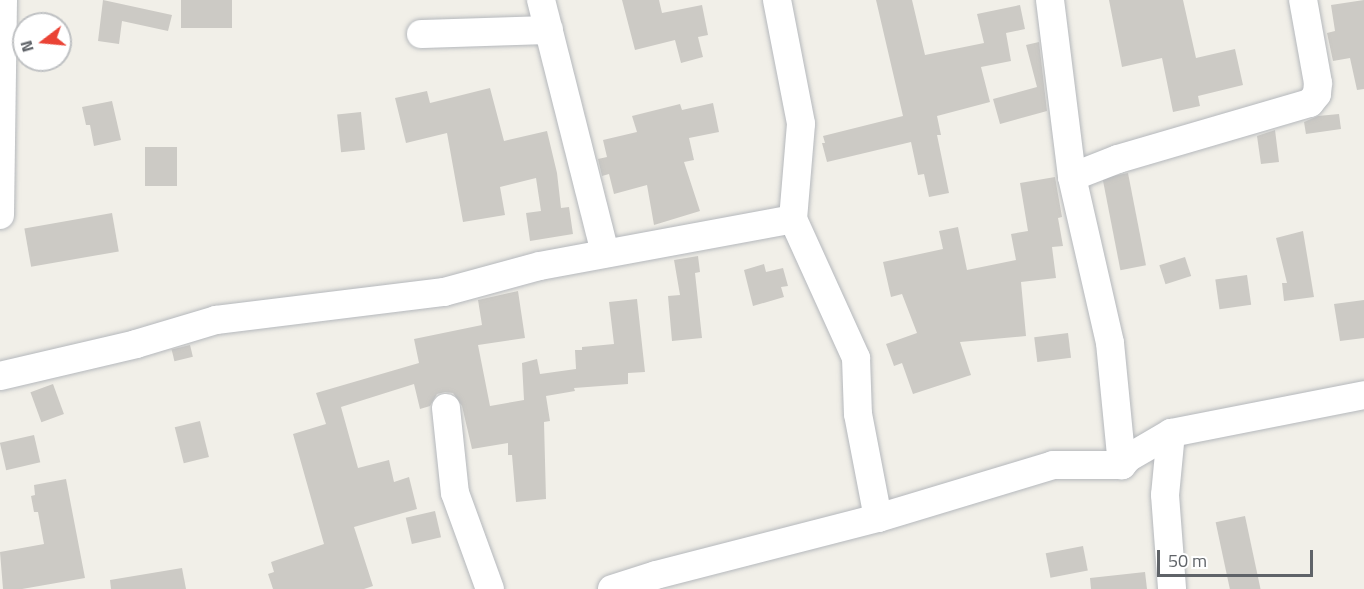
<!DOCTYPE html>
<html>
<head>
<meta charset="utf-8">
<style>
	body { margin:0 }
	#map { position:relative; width:1364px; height:589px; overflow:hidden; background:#f1efe8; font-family:"Titillium Web",sans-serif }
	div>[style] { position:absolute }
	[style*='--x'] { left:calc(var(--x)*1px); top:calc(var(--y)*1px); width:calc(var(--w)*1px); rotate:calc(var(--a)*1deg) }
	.building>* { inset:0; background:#cccac5; transform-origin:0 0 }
	.roads { filter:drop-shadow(0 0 2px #b5b8bc) drop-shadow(0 0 2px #b5b8bc) }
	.minor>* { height:28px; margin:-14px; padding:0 14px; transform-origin:14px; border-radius:14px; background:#fff }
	span { translate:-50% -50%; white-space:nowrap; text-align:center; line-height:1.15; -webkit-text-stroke:6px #fff; paint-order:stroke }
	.north { position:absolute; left:12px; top:12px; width:60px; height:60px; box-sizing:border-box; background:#fff; border:2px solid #bfc1c3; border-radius:50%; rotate:254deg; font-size:16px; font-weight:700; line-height:24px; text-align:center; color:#5f6368 }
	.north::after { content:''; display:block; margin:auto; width:21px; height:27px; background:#ea4335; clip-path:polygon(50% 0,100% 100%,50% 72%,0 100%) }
	.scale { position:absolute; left:1157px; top:550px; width:156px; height:27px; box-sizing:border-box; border:3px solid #5f6368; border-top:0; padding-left:8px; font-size:18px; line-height:21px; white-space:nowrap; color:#5f6368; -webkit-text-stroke:4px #fff; paint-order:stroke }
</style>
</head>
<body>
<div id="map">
	<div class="building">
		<i style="clip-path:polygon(103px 0,172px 15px,168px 31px,122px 21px,119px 44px,98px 41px)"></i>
		<i style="left:181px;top:0;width:51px;height:28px"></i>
		<i style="clip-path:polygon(622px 0,659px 0,662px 13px,702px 5px,708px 35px,698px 37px,703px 57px,681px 63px,675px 40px,635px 50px)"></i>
		<i style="clip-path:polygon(876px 0,912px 0,925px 55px,984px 43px,977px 14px,1020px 5px,1025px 29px,1006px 33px,1011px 61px,981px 67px,990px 102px,937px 116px,941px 135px,937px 135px,949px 193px,929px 197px,924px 174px,918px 175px,911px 142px,827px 162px,822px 143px,825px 143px,823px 136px,903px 116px)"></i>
		<i style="clip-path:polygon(1109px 0,1183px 0,1196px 58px,1235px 49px,1243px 85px,1198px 96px,1200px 106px,1173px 112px,1162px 58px,1122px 67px)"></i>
		<i style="clip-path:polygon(1364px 0,1364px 89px,1357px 90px,1350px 58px,1333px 61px,1327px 33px,1335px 31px,1331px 5px)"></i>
		<i style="clip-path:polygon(1039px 42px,1047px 111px,1000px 124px,993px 99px,1037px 87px,1026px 45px)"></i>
		<i style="clip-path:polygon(490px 88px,504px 141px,547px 131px,557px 173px,561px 208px,569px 207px,573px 234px,530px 241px,526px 213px,541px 211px,536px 178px,500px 187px,505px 215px,463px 222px,447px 133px,406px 143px,395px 98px,427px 91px,430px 103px)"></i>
		<i style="clip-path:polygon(112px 101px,121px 140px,94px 146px,90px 125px,86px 125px,82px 107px)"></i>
		<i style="clip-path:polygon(713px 103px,719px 132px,689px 138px,694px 160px,684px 162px,700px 211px,654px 225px,647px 185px,614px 194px,609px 174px,602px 176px,598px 159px,607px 157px,603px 140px,637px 132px,632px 116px,680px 104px,682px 110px)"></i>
		<i style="left:361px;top:112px;width:38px;height:24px;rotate:84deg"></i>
		<i style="clip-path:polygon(1339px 114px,1341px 129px,1306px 134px,1304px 122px,1318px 116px)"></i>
		<i style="clip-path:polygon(1275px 130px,1279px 162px,1261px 164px,1257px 136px)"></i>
		<i style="left:145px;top:147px;width:32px;height:39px"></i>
		<i style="left:1128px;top:173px;width:94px;height:26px;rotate:79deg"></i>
		<i style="clip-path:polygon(1055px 177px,1062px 217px,1058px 218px,1063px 246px,1052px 247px,1056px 278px,1021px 282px,1026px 336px,960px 342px,971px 375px,913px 394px,902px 363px,894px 366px,886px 344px,917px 333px,902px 294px,891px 297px,883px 262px,943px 249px,939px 231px,958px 227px,967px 270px,1016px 260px,1011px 234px,1028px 231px,1020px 183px)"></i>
		<i style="left:112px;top:213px;width:39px;height:89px;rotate:80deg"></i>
		<i style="clip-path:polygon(1303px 231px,1314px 297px,1284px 301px,1282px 283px,1287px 283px,1276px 238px)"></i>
		<i style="clip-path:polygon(698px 256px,700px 272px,695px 273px,702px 338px,672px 341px,668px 296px,680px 295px,674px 260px)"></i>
		<i style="left:1185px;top:257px;width:20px;height:27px;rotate:72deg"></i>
		<i style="clip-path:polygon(764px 264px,766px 272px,783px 268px,788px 286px,781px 287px,784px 297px,753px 306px,744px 270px)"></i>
		<i style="left:1247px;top:275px;width:30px;height:32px;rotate:82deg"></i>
		<i style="clip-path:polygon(518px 291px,525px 338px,478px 345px,490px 406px,524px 400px,522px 363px,537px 359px,540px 374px,576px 369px,575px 350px,582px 350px,582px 347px,614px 344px,609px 302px,637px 299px,645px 372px,628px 373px,628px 384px,574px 388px,575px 391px,546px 396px,550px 421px,544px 422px,546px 499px,516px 502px,512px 455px,508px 455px,508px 443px,472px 449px,462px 406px,453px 393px,445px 392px,437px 394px,430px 406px,420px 409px,414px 384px,341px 407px,358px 468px,389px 460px,394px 482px,409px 477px,417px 509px,354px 527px,373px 586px,364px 589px,273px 589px,268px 574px,274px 572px,271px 562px,324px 544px,293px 434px,326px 424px,316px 393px,419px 363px,414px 339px,482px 325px,478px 300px)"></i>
		<i style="clip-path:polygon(1364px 300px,1364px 338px,1340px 341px,1334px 304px)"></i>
		<i style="left:1068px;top:333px;width:25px;height:34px;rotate:83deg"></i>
		<i style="left:190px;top:345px;width:12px;height:19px;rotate:76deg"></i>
		<i style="left:53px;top:384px;width:32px;height:24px;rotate:70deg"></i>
		<i style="left:200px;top:421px;width:37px;height:26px;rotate:76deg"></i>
		<i style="left:34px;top:435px;width:28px;height:35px;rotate:77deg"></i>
		<i style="clip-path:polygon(66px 479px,85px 578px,22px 589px,3px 589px,0 552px,44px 544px,38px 512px,34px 512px,31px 496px,35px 495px,34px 485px)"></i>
		<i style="left:435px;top:511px;width:27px;height:30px;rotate:77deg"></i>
		<i style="left:1245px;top:516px;width:75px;height:30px;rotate:78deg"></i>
		<i style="left:1083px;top:546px;width:25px;height:38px;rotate:79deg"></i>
		<i style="clip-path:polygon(182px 568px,186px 589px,111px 589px,110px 580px)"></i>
		<i style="clip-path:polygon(1145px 572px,1147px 589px,1091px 589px,1090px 578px)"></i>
	</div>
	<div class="roads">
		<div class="minor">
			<i style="--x:541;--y:0;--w:261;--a:75.8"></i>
			<i style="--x:777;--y:0;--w:126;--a:79"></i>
			<i style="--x:801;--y:124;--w:95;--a:94.8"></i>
			<i style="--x:1050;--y:0;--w:178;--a:82.9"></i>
			<i style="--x:1072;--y:177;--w:170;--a:77.1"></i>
			<i style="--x:1110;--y:343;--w:123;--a:84.4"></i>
			<i style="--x:421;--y:34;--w:128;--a:-1.8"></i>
			<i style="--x:1072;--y:177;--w:49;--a:-21.4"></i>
			<i style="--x:1118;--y:159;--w:200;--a:-16.3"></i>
			<i style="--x:1310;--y:103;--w:11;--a:-52"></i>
			<i style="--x:1317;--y:94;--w:11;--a:-85"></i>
			<i style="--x:1318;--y:83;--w:84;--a:-100.2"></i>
			<i style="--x:0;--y:215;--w:215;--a:-89.2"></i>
			<i style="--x:0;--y:376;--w:140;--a:-13.2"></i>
			<i style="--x:136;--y:344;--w:84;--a:-16.7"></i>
			<i style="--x:216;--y:320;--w:230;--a:-7"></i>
			<i style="--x:444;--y:292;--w:99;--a:-15.2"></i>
			<i style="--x:540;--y:266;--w:257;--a:-10.5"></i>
			<i style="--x:793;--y:219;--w:153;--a:65.6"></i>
			<i style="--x:856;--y:358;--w:56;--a:88"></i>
			<i style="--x:858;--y:414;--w:106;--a:79.1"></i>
			<i style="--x:446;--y:408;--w:85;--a:84"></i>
			<i style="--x:455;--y:493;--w:102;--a:70"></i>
			<i style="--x:1171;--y:433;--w:62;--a:95.5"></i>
			<i style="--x:1165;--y:495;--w:94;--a:85.7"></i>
			<i style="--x:612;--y:589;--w:46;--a:-17.7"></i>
			<i style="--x:656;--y:575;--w:229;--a:-14.4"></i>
			<i style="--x:878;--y:518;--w:183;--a:-16.8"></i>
			<i style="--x:1053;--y:465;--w:69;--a:0"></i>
			<i style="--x:1122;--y:465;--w:9;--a:-49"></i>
			<i style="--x:1128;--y:458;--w:50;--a:-30.2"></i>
			<i style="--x:1171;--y:433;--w:197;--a:-11.1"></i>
		</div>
	</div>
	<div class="north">N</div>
	<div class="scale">50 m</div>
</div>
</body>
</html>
